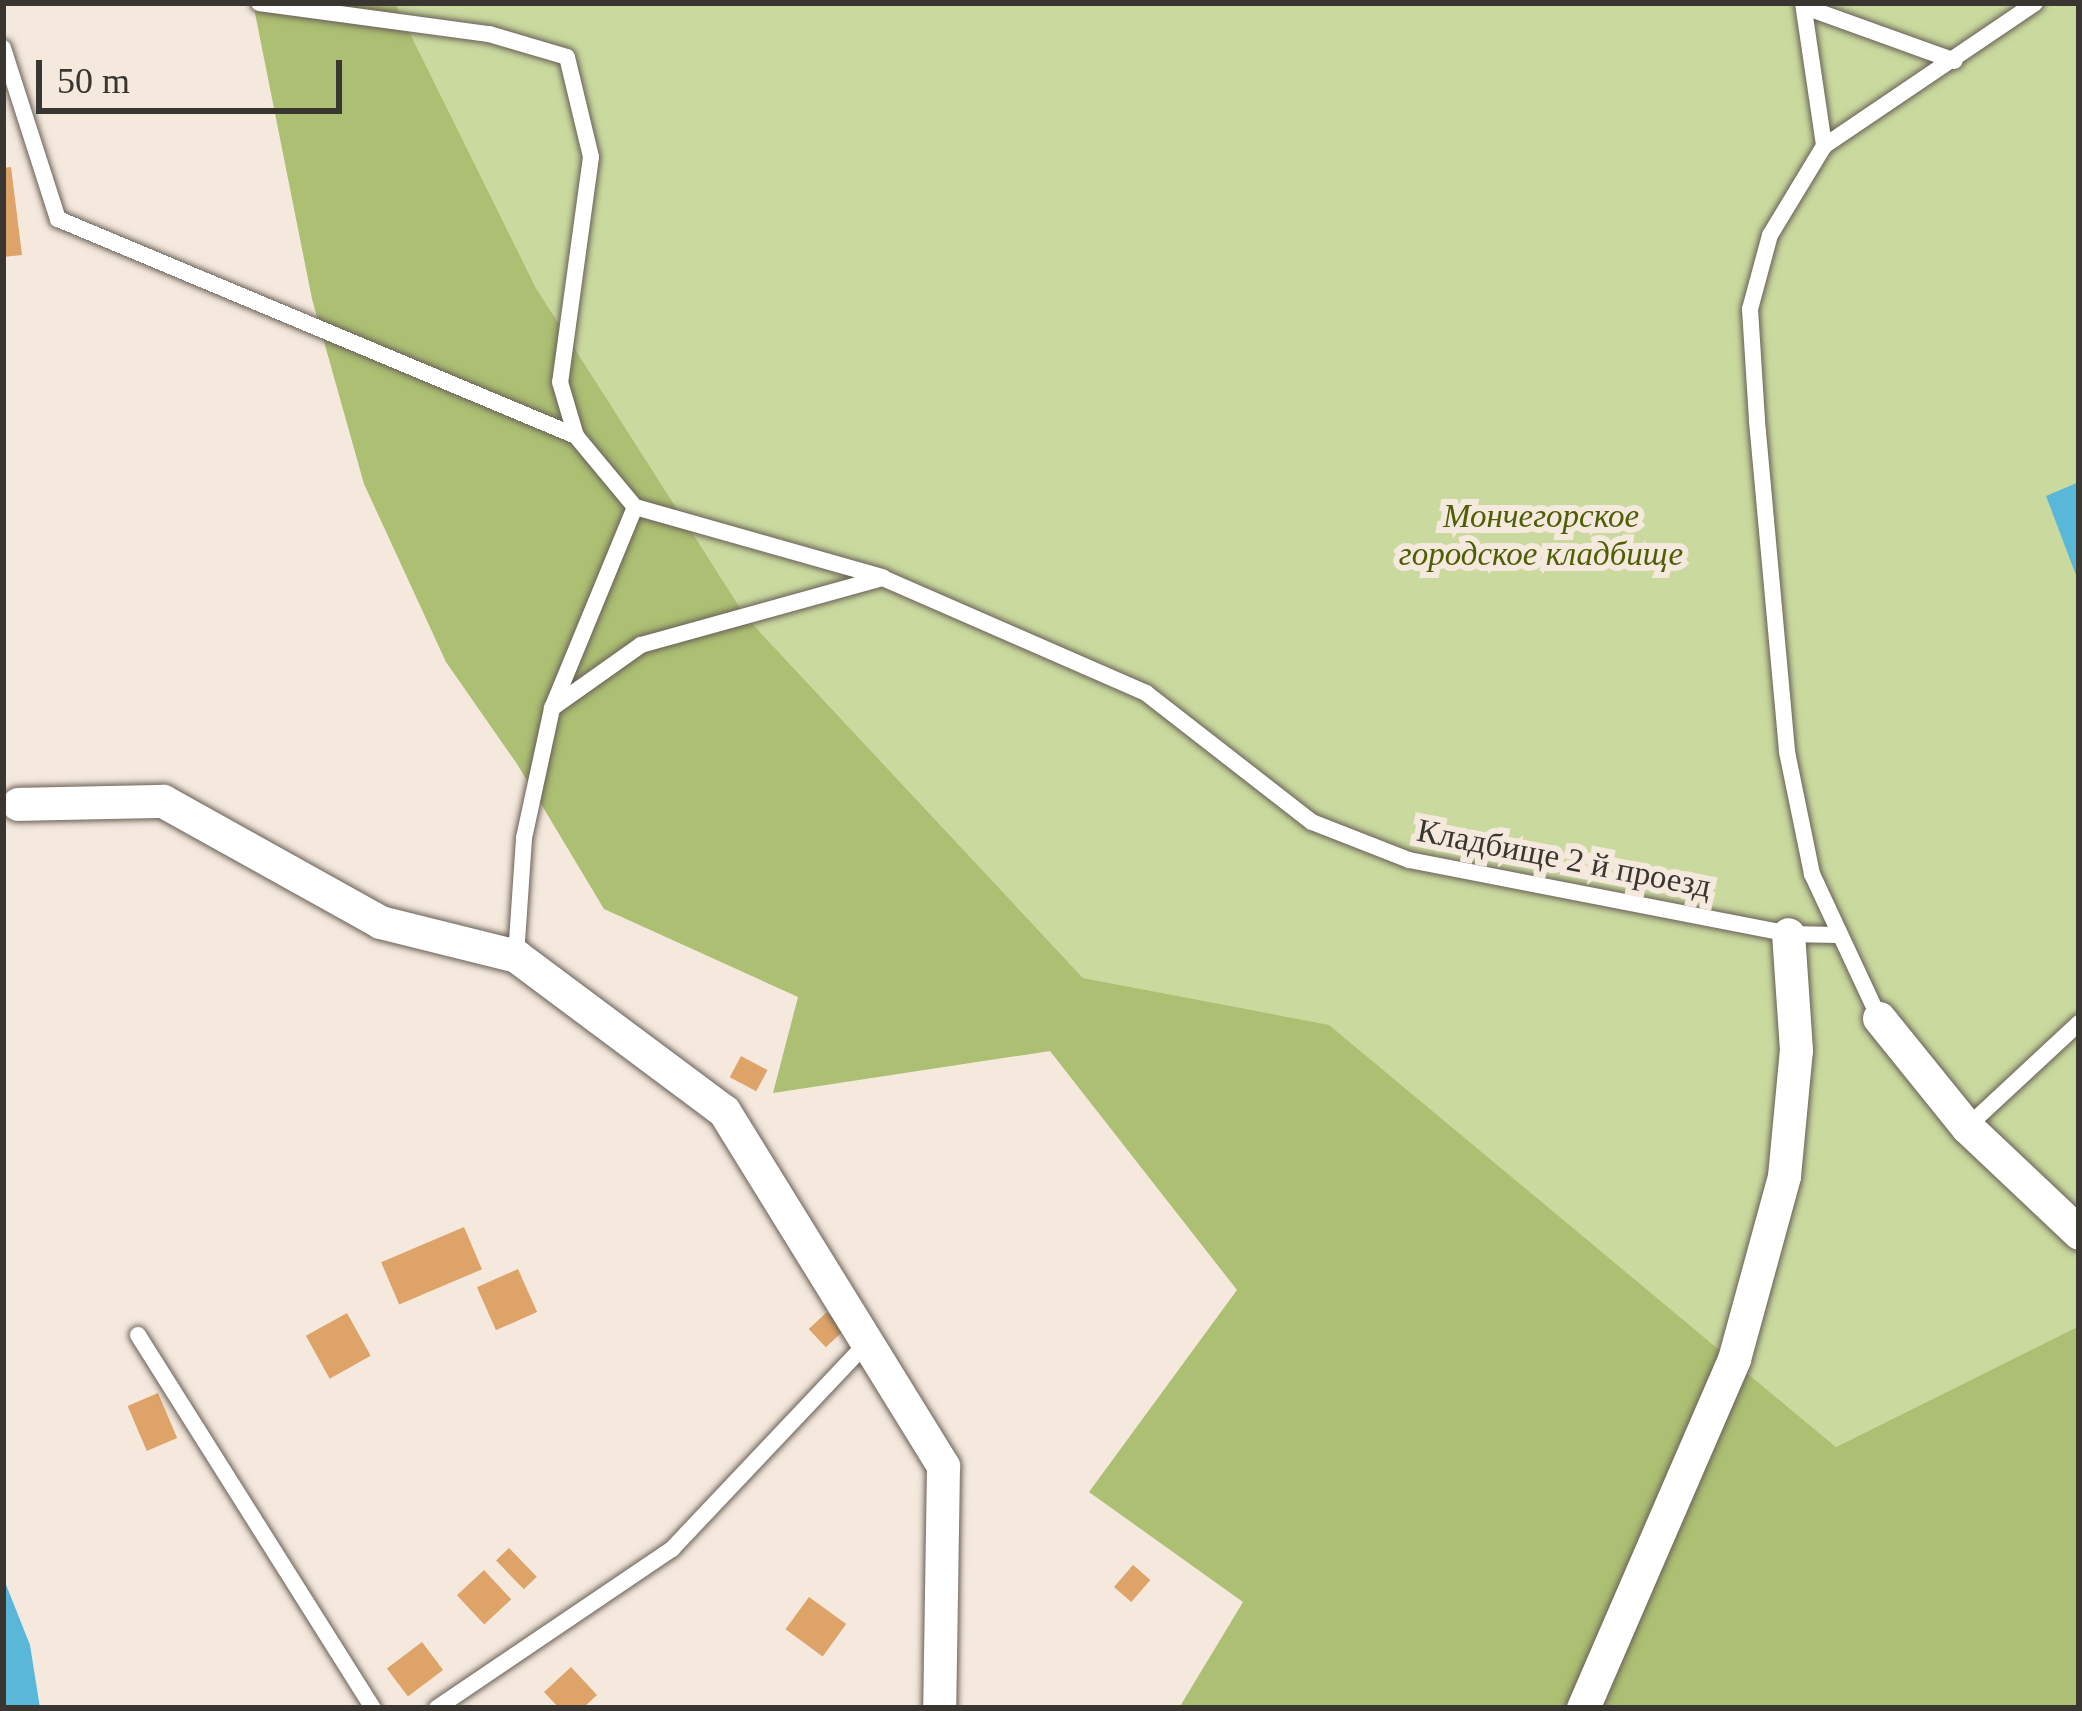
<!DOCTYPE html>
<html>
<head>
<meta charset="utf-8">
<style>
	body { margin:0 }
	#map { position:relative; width:2082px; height:1711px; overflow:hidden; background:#f5e9de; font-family:Georgia,serif }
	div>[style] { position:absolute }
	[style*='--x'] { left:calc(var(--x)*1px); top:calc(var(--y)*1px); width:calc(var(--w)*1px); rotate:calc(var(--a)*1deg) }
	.green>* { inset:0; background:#cada9f }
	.forest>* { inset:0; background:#acbf73 }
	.water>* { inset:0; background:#59b7da }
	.building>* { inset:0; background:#dea369; transform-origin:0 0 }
	.roads { filter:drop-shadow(0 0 3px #695f56) drop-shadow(0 0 3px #695f56) }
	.service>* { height:16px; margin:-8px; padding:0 8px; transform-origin:8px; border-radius:8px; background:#fff }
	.minor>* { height:33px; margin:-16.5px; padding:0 16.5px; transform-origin:16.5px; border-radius:16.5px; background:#fff }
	span { translate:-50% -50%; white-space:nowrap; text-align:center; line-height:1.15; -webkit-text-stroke:12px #f5e9de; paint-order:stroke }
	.park-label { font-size:33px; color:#4e5e04; font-style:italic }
	.street-label { font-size:33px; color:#393531 }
	.frame { position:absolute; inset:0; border:6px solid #393531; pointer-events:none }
	.scale { position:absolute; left:36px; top:60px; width:306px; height:54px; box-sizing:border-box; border:6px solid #393531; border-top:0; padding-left:15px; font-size:36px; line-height:42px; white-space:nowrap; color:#393531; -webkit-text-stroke:9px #f5e9de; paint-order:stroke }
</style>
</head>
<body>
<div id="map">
	<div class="green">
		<i style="clip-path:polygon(395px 3px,2079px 3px,2079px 1326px,1836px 1447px,1329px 1026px,1083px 978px,746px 617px,536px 288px)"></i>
	</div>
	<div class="forest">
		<i style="clip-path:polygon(253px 3px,395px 3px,536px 288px,746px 617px,1083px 978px,1329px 1025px,1836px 1447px,2079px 1326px,2079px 1708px,1179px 1708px,1243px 1602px,1089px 1492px,1237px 1290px,1050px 1051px,773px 1093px,798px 997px,604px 909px,517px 764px,446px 662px,364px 484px,312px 299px)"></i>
	</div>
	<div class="water">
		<i style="clip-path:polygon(2079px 482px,2079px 583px,2046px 496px)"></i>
		<i style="clip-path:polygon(3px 1577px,30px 1645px,40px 1708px,3px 1708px)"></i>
	</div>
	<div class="building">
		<i style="clip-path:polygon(11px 167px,22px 255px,3px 257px,3px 168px)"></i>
		<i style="left:741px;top:1056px;width:30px;height:24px;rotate:28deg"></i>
		<i style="left:464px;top:1227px;width:46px;height:90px;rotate:67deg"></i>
		<i style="left:518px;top:1269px;width:47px;height:45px;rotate:66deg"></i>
		<i style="left:827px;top:1312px;width:25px;height:25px;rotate:47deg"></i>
		<i style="left:347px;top:1313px;width:49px;height:47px;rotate:61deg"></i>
		<i style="left:158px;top:1393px;width:49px;height:33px;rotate:67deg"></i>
		<i style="left:509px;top:1548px;width:40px;height:18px;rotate:46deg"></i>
		<i style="left:1133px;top:1565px;width:23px;height:29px;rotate:41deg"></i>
		<i style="left:484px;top:1570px;width:40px;height:37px;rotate:47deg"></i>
		<i style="left:809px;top:1597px;width:46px;height:40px;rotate:36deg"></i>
		<i style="left:422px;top:1642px;width:35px;height:44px;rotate:53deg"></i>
		<i style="clip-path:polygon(571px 1667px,597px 1695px,583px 1708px,559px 1708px,544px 1692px)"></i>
	</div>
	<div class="roads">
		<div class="service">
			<i style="--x:259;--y:3;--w:232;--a:7.7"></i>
			<i style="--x:489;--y:34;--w:81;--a:16.4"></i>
			<i style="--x:567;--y:57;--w:103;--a:76.5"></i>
			<i style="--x:591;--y:157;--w:227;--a:97.8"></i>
			<i style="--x:560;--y:382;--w:56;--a:73.5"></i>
			<i style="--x:576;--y:436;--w:92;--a:50.3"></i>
			<i style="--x:635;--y:507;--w:257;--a:15.8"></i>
			<i style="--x:1803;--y:3;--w:145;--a:81.6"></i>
			<i style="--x:1824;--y:146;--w:104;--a:121.2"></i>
			<i style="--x:1770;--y:235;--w:77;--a:105.1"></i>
			<i style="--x:1750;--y:309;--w:112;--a:86.4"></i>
			<i style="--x:1757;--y:421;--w:332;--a:84.8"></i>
			<i style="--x:1787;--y:752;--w:125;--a:78.4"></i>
			<i style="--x:1812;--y:874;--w:159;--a:65"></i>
			<i style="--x:1805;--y:7;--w:159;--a:19.8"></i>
			<i style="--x:3;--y:48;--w:180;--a:72.2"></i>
			<i style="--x:58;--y:219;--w:562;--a:22.73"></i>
			<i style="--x:1824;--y:146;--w:255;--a:-34.1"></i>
			<i style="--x:553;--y:706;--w:215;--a:-67.6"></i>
			<i style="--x:516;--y:956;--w:118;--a:-86.1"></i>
			<i style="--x:524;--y:838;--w:133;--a:-77.8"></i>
			<i style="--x:552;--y:708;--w:109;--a:-35.3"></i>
			<i style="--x:641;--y:645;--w:251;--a:-15.5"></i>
			<i style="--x:883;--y:578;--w:287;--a:23.6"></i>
			<i style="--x:1146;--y:693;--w:210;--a:37.9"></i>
			<i style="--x:1312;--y:822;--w:104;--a:21.4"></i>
			<i style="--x:1409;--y:860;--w:386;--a:11"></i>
			<i style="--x:1788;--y:934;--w:50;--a:1.1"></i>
			<i style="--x:1967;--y:1127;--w:153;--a:-42.9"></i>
			<i style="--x:138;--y:1335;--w:441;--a:57.8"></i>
			<i style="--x:437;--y:1708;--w:284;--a:-34.1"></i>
			<i style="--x:672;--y:1549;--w:284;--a:-46.6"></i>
		</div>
		<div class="minor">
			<i style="--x:18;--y:804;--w:145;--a:-1.2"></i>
			<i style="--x:163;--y:801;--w:248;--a:29.1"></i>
			<i style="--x:380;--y:922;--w:140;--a:14"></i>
			<i style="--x:516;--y:956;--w:259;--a:36.7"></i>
			<i style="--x:724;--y:1111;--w:417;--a:58.3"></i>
			<i style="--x:943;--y:1466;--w:242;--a:90.9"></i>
			<i style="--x:1879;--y:1018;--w:140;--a:51.1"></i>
			<i style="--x:1967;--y:1127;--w:154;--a:43.4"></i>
			<i style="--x:1583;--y:1708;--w:380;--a:-66.6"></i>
			<i style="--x:1734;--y:1359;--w:190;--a:-74.7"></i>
			<i style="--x:1784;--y:1176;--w:127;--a:-84.6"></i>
			<i style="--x:1796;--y:1050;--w:116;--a:-93.9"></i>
		</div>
	</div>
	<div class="park-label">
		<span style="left:1541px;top:536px">Мончегорское<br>городское кладбище</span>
	</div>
	<div class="street-label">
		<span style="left:1564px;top:859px;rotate:11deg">Кладбище 2 й проезд</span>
	</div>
	<div class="frame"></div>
	<div class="scale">50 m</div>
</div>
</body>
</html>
